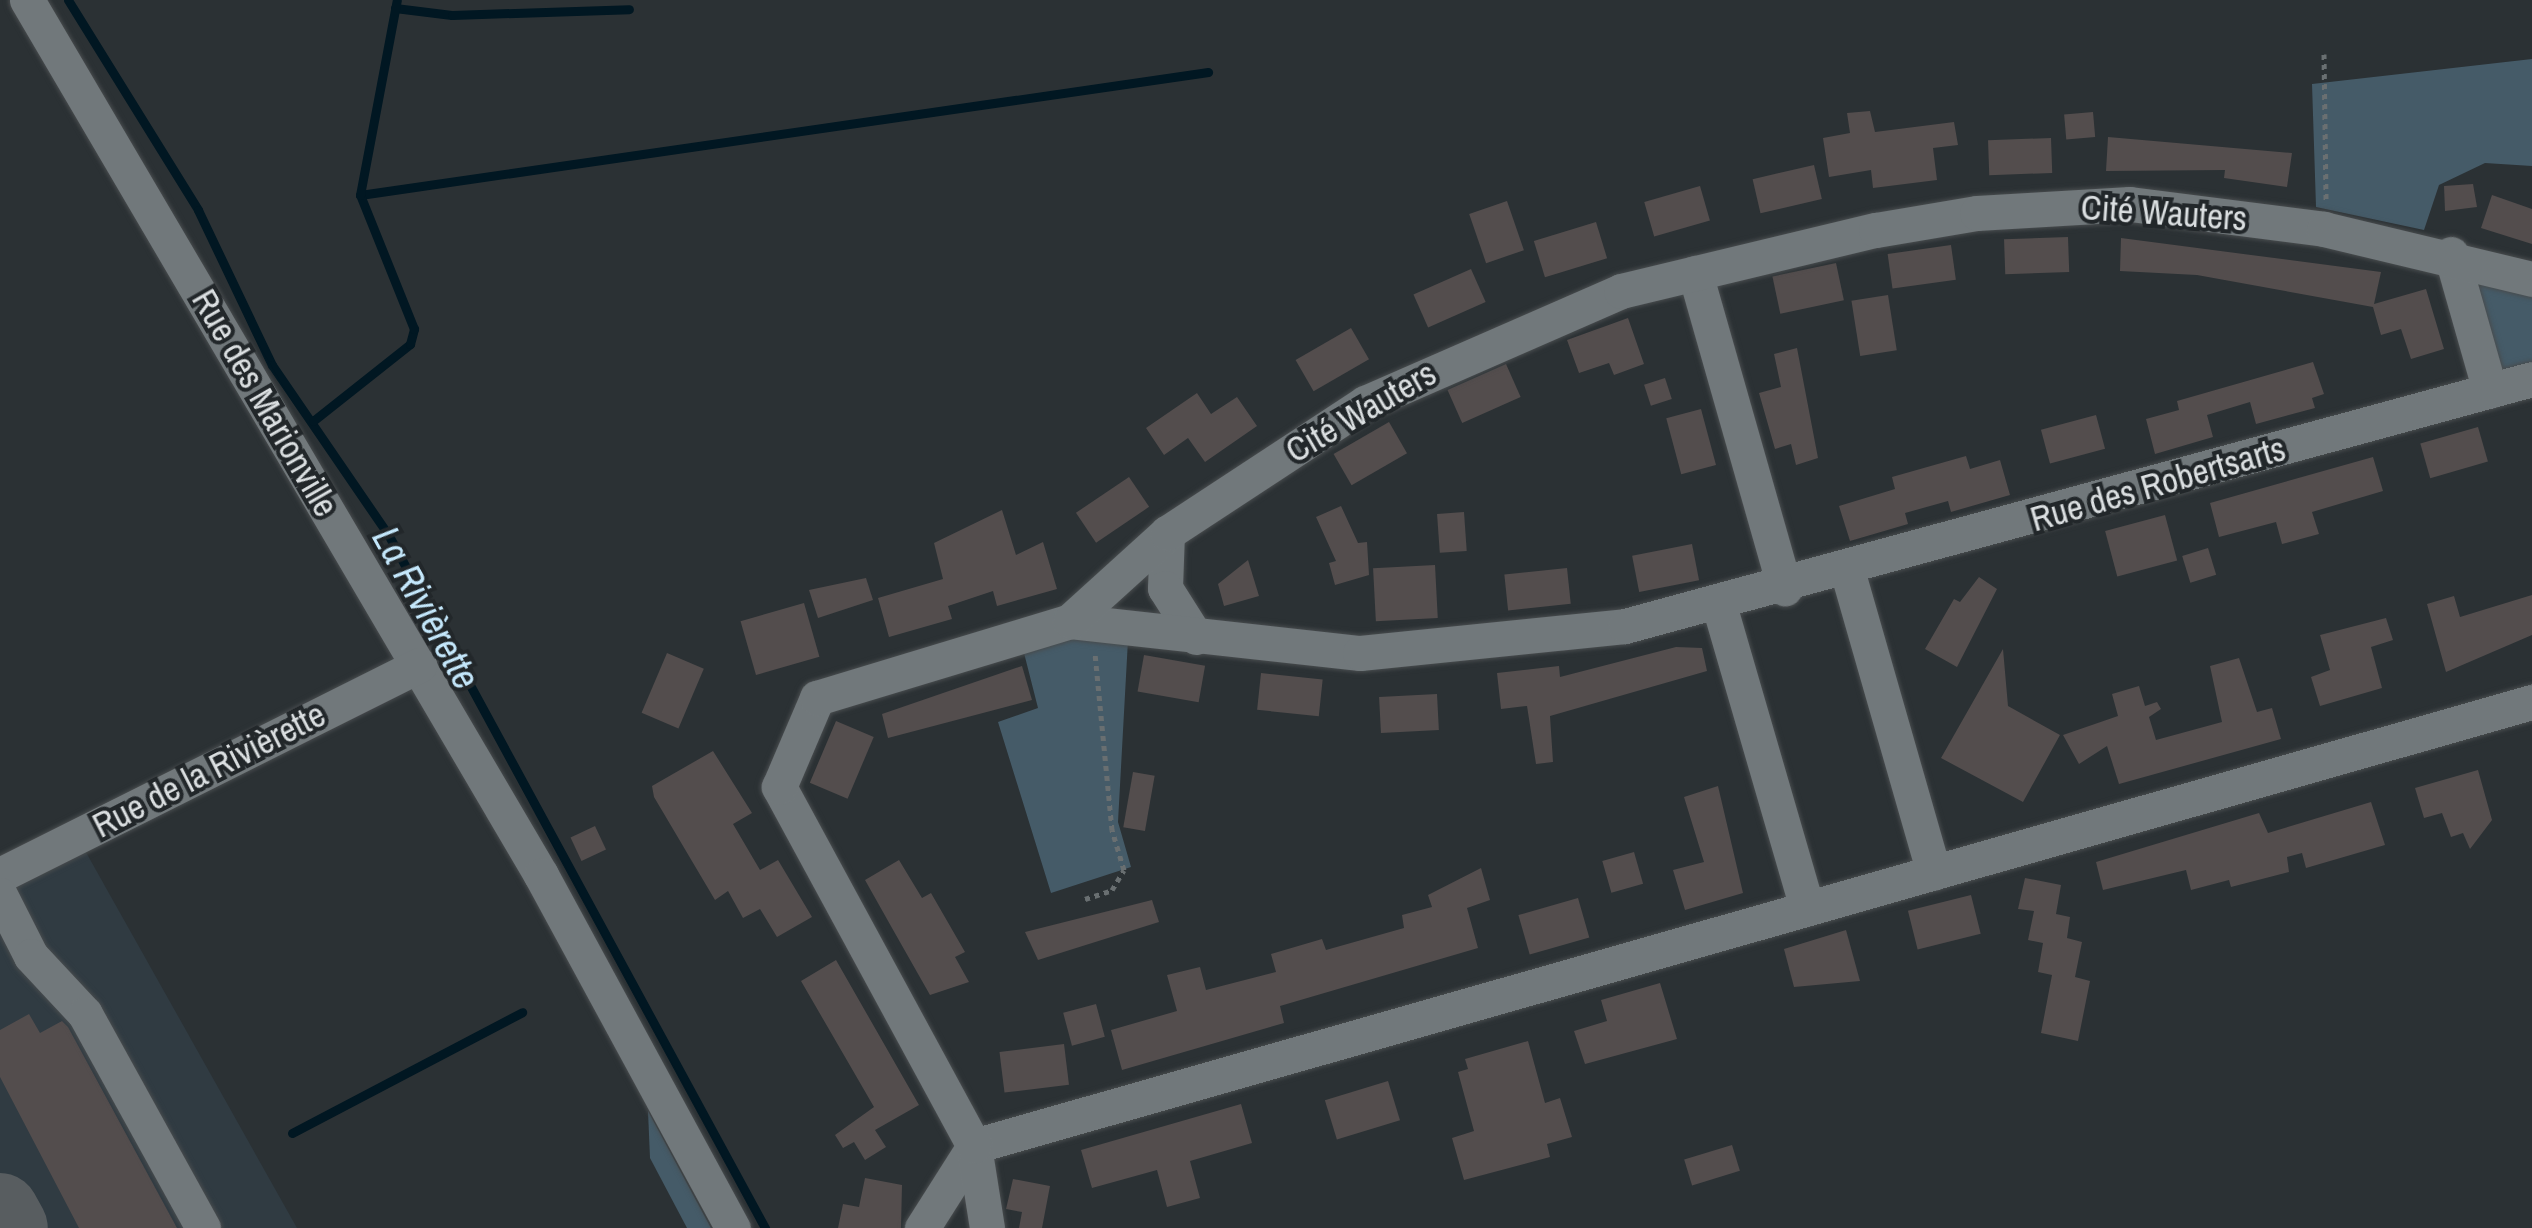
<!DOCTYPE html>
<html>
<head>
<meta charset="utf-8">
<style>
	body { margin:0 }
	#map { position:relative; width:2532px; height:1228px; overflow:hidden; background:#2b3134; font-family:"Archivo Narrow",sans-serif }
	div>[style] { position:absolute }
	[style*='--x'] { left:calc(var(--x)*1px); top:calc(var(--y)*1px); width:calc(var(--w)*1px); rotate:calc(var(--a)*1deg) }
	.built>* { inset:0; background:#303b42 }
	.green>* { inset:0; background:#455b68 }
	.stream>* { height:9px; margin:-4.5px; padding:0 4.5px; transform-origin:4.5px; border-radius:4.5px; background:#011722 }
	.taxiway>* { height:78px; margin:-39px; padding:0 39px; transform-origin:39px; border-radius:39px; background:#585d60 }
	.building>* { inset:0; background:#534d4d; transform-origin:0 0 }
	.path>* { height:5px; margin-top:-2.5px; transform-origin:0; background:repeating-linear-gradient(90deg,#696f71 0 5px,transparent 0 10px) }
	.roads { filter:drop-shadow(0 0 2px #484c4e) drop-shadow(0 0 2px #484c4e) }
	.minor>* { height:35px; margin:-17.5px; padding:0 17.5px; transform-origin:17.5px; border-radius:17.5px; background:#71787b }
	span { translate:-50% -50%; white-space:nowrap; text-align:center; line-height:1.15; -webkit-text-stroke:8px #22272a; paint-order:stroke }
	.street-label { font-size:35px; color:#dbdfe1 }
	.water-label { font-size:38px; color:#c4e7fb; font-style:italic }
</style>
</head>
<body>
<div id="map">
	<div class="built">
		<i style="clip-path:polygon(83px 847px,297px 1228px,0 1228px,0 889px)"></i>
	</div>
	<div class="green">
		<i style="clip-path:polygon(2532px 59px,2532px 166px,2485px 163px,2439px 185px,2424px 230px,2316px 207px,2312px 84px)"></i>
		<i style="clip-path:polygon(2474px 283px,2532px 294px,2532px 366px,2509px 373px,2496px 366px)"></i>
		<i style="clip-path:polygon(1079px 633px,1128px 640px,1118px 822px,1131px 867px,1051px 893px,998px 722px,1038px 708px,1024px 653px)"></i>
		<i style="clip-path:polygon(648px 1111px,711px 1228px,687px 1228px,650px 1158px)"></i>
	</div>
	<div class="stream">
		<i style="--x:68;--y:0;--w:247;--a:58.2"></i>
		<i style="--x:198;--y:210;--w:172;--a:64.5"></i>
		<i style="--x:272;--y:365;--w:207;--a:55.6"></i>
		<i style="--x:389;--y:536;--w:788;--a:61.48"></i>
		<i style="--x:395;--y:8;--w:57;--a:7"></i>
		<i style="--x:452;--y:15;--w:177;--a:-1.9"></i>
		<i style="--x:360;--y:195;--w:857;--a:-8.25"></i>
		<i style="--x:313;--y:421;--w:124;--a:-38.4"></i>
		<i style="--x:410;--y:344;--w:16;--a:-75"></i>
		<i style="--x:414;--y:329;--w:144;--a:-111.9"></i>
		<i style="--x:360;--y:195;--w:198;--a:-79.3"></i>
		<i style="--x:292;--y:1133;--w:260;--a:-27.7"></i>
	</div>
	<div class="taxiway">
		<i style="--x:0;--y:1212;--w:18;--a:61"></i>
	</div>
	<div class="building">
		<i style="clip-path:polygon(1870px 111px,1875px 132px,1954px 122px,1958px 145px,1933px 148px,1937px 180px,1873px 188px,1871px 170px,1829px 177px,1823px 138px,1850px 133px,1847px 113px)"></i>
		<i style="left:2093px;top:112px;width:25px;height:29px;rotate:85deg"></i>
		<i style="clip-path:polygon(2108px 137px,2292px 153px,2287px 187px,2224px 178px,2225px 170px,2106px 171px)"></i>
		<i style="left:2051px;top:138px;width:35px;height:63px;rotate:88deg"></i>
		<i style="left:1814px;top:165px;width:35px;height:63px;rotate:77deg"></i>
		<i style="left:1700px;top:186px;width:36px;height:58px;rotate:74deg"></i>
		<i style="clip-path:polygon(2444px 186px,2473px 184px,2477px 207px,2445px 211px)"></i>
		<i style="clip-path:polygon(2492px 195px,2532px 209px,2532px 244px,2481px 228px)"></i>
		<i style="left:1507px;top:201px;width:52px;height:40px;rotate:71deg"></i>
		<i style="left:1596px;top:222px;width:38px;height:65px;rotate:73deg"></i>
		<i style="left:2068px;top:237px;width:35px;height:64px;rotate:88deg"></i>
		<i style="clip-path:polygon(2121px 238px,2381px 272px,2374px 304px,2426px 289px,2444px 349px,2411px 359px,2401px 329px,2381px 335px,2373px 307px,2197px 275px,2120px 271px)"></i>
		<i style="left:1951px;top:245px;width:35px;height:64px;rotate:82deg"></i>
		<i style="left:1836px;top:263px;width:38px;height:65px;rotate:78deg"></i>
		<i style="left:1471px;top:269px;width:36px;height:63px;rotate:66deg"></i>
		<i style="left:1888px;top:295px;width:56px;height:37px;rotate:81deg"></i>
		<i style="clip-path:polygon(1628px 318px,1644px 364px,1614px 375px,1609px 363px,1579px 373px,1567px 340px)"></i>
		<i style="left:1351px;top:328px;width:36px;height:64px;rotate:60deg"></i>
		<i style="clip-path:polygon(1797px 348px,1818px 458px,1796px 465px,1791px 444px,1775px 449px,1759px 393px,1781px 387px,1774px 354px)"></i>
		<i style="clip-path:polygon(2313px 362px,2324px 394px,2312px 398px,2315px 408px,2256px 424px,2250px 402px,2207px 415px,2213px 437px,2155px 454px,2146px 419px,2179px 410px,2177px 401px)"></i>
		<i style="left:1506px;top:364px;width:36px;height:64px;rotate:66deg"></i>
		<i style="left:1665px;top:378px;width:22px;height:22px;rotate:72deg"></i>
		<i style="clip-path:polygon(1197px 393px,1211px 414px,1237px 397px,1257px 426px,1205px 462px,1188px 438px,1164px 455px,1146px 428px)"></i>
		<i style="left:1701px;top:409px;width:58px;height:36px;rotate:75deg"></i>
		<i style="left:2096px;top:415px;width:35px;height:57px;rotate:75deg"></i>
		<i style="left:1389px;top:422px;width:36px;height:64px;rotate:60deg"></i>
		<i style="left:2478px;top:427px;width:36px;height:60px;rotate:74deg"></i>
		<i style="clip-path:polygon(1966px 456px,1970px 469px,2000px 460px,2010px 495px,1951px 512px,1948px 501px,1905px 513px,1908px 524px,1850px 541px,1839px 506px,1895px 489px,1892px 477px)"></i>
		<i style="clip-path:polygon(2373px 457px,2383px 491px,2312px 512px,2319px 534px,2282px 544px,2276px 522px,2219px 537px,2210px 503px)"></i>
		<i style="left:1129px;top:477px;width:36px;height:64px;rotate:56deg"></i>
		<i style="clip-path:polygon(1341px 506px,1358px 543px,1367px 542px,1369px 575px,1335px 585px,1329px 563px,1336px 561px,1316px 517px)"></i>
		<i style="clip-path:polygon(1002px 510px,1016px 555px,1043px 542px,1057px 589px,997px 606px,993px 591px,948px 606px,952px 619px,889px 637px,878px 598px,943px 579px,934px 543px)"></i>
		<i style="left:1464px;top:512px;width:39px;height:27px;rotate:86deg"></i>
		<i style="left:2165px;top:515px;width:47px;height:62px;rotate:75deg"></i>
		<i style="left:1692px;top:544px;width:37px;height:61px;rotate:79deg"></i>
		<i style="left:2208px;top:548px;width:28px;height:27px;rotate:73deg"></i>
		<i style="clip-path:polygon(1248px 560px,1259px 596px,1224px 606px,1218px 584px)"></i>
		<i style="left:1435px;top:565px;width:53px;height:62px;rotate:87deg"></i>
		<i style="left:1567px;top:568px;width:36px;height:63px;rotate:84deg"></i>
		<i style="clip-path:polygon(1979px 577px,1997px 589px,1957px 667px,1925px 649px,1954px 599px,1960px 602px)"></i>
		<i style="clip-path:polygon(866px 578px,873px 600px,818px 618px,809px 590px)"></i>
		<i style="clip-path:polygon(2532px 595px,2532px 635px,2446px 672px,2427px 604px,2454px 596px,2460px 617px)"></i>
		<i style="left:804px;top:603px;width:56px;height:66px;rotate:74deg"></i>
		<i style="clip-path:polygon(2386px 618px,2393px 640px,2371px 647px,2382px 688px,2320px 706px,2311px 677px,2330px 670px,2320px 635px)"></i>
		<i style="clip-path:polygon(1676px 647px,1702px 648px,1707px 671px,1550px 716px,1553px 762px,1536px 764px,1527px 706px,1501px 709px,1497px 673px,1559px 666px,1560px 677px)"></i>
		<i style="clip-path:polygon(2003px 649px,2008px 706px,2060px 735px,2023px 802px,1941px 758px)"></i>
		<i style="left:667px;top:653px;width:40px;height:65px;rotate:23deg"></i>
		<i style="left:1144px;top:655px;width:62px;height:37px;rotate:10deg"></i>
		<i style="clip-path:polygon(2239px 658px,2257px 712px,2272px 708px,2281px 739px,2119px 784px,2107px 746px,2079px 764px,2063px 735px,2118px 716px,2112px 694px,2139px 686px,2145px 706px,2157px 702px,2161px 709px,2149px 717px,2156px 740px,2222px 722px,2210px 666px)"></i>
		<i style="clip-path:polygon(1022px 666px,1032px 700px,888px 738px,882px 714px)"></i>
		<i style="left:1261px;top:673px;width:62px;height:37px;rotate:6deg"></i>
		<i style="left:1437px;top:694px;width:36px;height:58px;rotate:87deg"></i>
		<i style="left:836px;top:721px;width:41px;height:67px;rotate:23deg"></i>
		<i style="clip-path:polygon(713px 751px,752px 813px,733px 824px,760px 870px,778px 860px,812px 917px,777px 937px,760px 909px,743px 918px,728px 891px,715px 900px,654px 797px,652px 786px)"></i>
		<i style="clip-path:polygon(2478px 770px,2492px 820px,2470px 849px,2463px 833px,2451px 837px,2442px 813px,2424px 818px,2415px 788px)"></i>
		<i style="left:1133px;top:772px;width:22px;height:56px;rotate:10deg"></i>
		<i style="clip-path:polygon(1718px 786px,1743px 893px,1685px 910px,1673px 870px,1704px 862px,1684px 797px)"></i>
		<i style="clip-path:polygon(2371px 802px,2385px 845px,2306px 868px,2302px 853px,2287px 857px,2289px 872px,2231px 887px,2229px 880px,2191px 890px,2186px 870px,2103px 890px,2096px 862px,2259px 813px,2268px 833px)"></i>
		<i style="left:595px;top:826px;width:26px;height:27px;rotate:65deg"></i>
		<i style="left:1634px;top:852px;width:33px;height:33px;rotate:74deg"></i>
		<i style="clip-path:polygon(899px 860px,922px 898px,931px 893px,965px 952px,955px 957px,969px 982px,930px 995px,892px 928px,865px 880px)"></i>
		<i style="clip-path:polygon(1481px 868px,1490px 900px,1467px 908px,1478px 948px,1280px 1006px,1284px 1023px,1122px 1070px,1111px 1030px,1177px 1011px,1167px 975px,1200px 967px,1206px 990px,1276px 972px,1271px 954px,1322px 939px,1326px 950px,1404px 928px,1402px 915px,1432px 907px,1428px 895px)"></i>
		<i style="clip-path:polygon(2025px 878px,2061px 885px,2056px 914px,2070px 917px,2067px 938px,2082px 942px,2075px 977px,2090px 981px,2078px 1041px,2041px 1033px,2052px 975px,2038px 972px,2043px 943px,2028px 940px,2034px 911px,2018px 909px)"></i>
		<i style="left:1971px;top:895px;width:40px;height:65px;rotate:76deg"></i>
		<i style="left:1578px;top:898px;width:41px;height:62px;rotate:74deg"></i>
		<i style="clip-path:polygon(1152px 900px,1159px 922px,1038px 960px,1025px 932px)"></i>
		<i style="clip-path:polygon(1846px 930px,1860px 981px,1794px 987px,1784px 949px)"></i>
		<i style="clip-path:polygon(836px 960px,919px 1105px,875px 1130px,886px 1147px,865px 1160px,854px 1142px,843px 1148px,835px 1135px,874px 1107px,801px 981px)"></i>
		<i style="clip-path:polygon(1660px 983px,1677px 1039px,1585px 1064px,1574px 1031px,1607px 1021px,1601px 1000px)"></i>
		<i style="left:1096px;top:1004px;width:34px;height:34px;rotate:75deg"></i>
		<i style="clip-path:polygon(29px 1014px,40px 1033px,62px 1021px,68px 1027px,177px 1228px,79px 1228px,0 1077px,0 1030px)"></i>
		<i style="clip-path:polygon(1528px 1041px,1545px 1103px,1560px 1098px,1572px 1137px,1547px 1144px,1550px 1157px,1464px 1180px,1452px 1138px,1474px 1131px,1458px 1072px,1468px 1069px,1465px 1059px)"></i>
		<i style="left:1064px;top:1044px;width:41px;height:65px;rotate:83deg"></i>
		<i style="left:1388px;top:1081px;width:41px;height:66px;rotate:73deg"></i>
		<i style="clip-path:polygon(1241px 1104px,1252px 1143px,1190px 1161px,1200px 1198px,1167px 1207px,1157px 1170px,1092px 1188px,1081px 1150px)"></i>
		<i style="left:1732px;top:1145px;width:27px;height:50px;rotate:73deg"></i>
		<i style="clip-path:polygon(865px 1178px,902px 1185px,901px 1228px,838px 1228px,843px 1204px,859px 1207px)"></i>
		<i style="clip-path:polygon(1013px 1179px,1050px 1186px,1042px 1228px,1019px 1228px,1022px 1212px,1006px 1209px)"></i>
	</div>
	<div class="path">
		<i style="--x:2324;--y:54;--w:147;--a:89.2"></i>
		<i style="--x:1085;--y:899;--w:28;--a:-18"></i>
		<i style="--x:1112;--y:890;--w:23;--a:-59"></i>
		<i style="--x:1124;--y:870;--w:42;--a:-106.7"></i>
		<i style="--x:1112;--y:830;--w:179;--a:-95.5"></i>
	</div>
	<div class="roads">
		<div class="minor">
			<i style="--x:27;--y:0;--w:1015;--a:59.57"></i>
			<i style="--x:541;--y:875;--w:402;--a:61.5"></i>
			<i style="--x:2451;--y:254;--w:142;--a:74.1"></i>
			<i style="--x:1695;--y:273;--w:328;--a:74.1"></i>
			<i style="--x:1167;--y:533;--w:55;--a:92.1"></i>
			<i style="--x:1165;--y:588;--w:58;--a:57.7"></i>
			<i style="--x:1847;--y:570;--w:315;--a:74"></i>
			<i style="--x:1719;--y:605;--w:316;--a:73.8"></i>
			<i style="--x:1070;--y:621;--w:292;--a:6.3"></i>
			<i style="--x:1360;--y:653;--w:266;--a:-5.8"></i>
			<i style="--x:1625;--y:626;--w:940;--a:-15.23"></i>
			<i style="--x:0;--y:875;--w:469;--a:-26.6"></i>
			<i style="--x:0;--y:895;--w:68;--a:63.1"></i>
			<i style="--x:31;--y:956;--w:79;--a:47"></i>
			<i style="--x:85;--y:1014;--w:244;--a:61.1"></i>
			<i style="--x:922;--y:1228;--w:97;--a:-57.6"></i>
			<i style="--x:974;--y:1146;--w:1620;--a:-15.91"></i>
			<i style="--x:987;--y:1228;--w:83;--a:-99"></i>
			<i style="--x:974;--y:1146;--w:409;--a:-118.5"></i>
			<i style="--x:779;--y:787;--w:97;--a:-66.9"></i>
			<i style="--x:817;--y:698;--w:264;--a:-16.9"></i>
			<i style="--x:1070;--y:621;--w:131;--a:-42.2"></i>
			<i style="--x:1167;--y:533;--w:237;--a:-33.3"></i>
			<i style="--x:1365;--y:403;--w:279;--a:-23.6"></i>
			<i style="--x:1621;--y:291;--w:262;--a:-13.5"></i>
			<i style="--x:1876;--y:230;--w:102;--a:-9.6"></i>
			<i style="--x:1977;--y:213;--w:153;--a:-3.4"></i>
			<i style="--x:2130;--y:204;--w:196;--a:7.3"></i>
			<i style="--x:2324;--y:229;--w:214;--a:13.5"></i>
		</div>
	</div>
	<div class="street-label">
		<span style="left:2164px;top:213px;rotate:4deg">Cité Wauters</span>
		<span style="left:265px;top:403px;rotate:60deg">Rue des Marionville</span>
		<span style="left:1361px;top:412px;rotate:-30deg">Cité Wauters</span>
		<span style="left:2158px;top:484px;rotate:-16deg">Rue des Robertsarts</span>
		<span style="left:209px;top:770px;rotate:-27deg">Rue de la Rivièrette</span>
	</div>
	<div class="water-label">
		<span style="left:426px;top:608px;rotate:61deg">La Rivièrette</span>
	</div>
</div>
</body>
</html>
